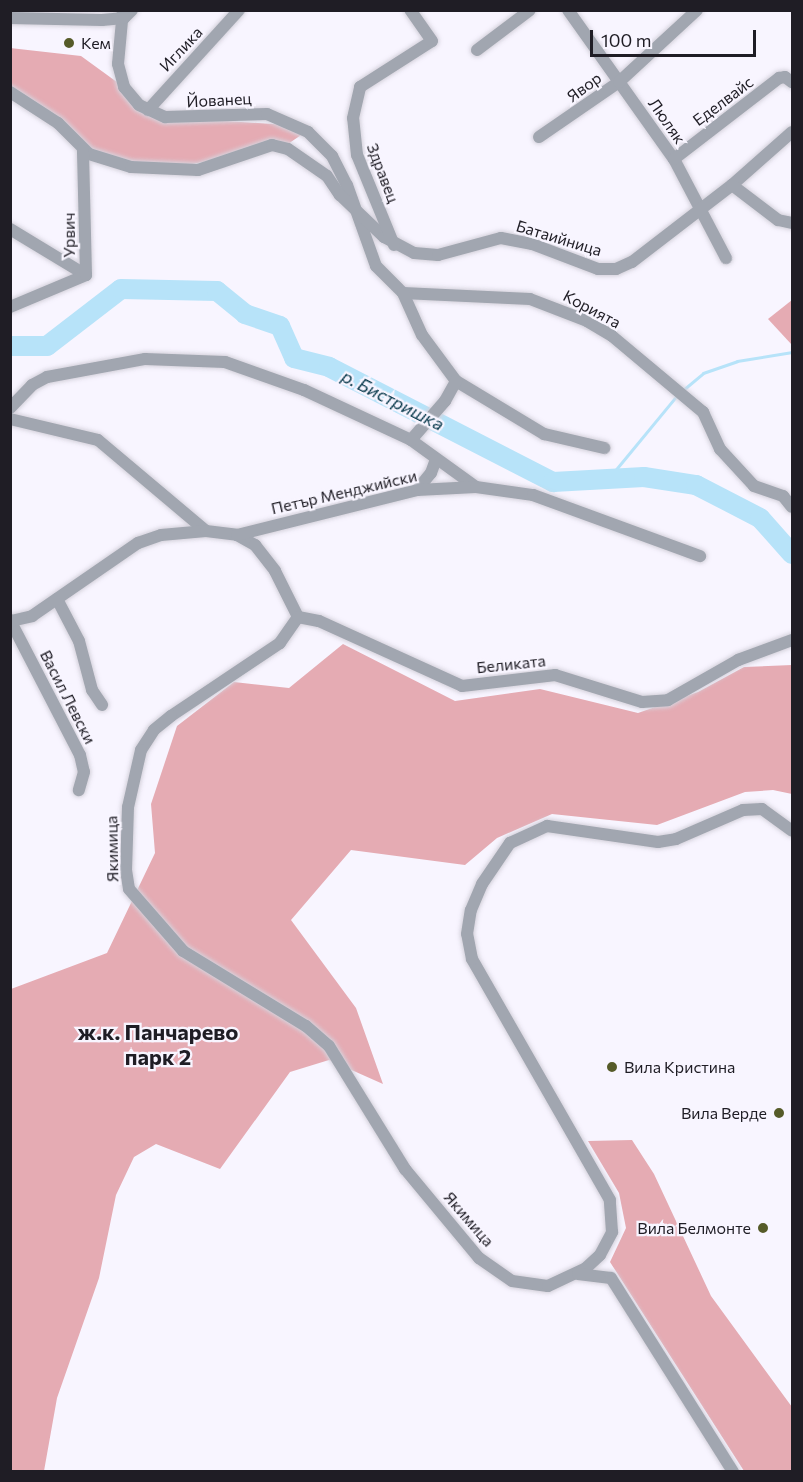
<!DOCTYPE html>
<html>
<head>
<meta charset="utf-8">
<style>
	body { margin:0 }
	#map { position:relative; width:803px; height:1482px; overflow:hidden; background:#f8f5ff; font-family:Commissioner,sans-serif }
	div>[style] { position:absolute }
	[style*='--x'] { left:calc(var(--x)*1px); top:calc(var(--y)*1px); width:calc(var(--w)*1px); rotate:calc(var(--a)*1deg) }
	.forest>* { inset:0; background:#e5abb3 }
	.stream>* { height:3px; margin:-1.5px; padding:0 1.5px; transform-origin:1.5px; border-radius:1.5px; background:#b7e3f9 }
	.river>* { height:20px; margin:-10px; padding:0 10px; transform-origin:10px; border-radius:10px; background:#b7e3f9 }
	.roads { filter:drop-shadow(0 0 2px #d5d2dc) drop-shadow(0 0 2px #d5d2dc) }
	.minor>* { height:12px; margin:-6px; padding:0 6px; transform-origin:6px; border-radius:6px; background:#a1a6b0 }
	.dots>* { width:16px; height:16px; translate:-50% -50%; box-sizing:border-box; border:3px solid #f8f5ff; border-radius:50% }
	span { translate:-50% -50%; white-space:nowrap; text-align:center; line-height:1.15; -webkit-text-stroke:4.5px #f8f5ff; paint-order:stroke }
	.poi-label { font-size:16px; color:#1f1d25 }
	.left { translate:0 -50%; text-align:left }
	.right { translate:-100% -50%; text-align:right }
	.street-label { font-size:16px; color:#1f1d25 }
	.water-label { font-size:18px; color:#08394c; font-style:italic }
	.district-label { font-size:22px; color:#1f1d25; font-weight:700 }
	.frame { position:absolute; inset:0; border:12px solid #1f1d25; pointer-events:none }
	.scale { position:absolute; left:590px; top:30px; width:166px; height:27px; box-sizing:border-box; border:3px solid #1f1d25; border-top:0; padding-left:8px; font-size:18px; line-height:21px; white-space:nowrap; color:#1f1d25; -webkit-text-stroke:4px #f8f5ff; paint-order:stroke }
</style>
</head>
<body>
<div id="map">
	<div class="forest">
		<i style="clip-path:polygon(10px 48px,81px 56px,165px 117px,288px 125px,304px 133px,285px 146px,172px 168px,89px 154px,11px 88px)"></i>
		<i style="clip-path:polygon(792px 300px,792px 345px,768px 319px)"></i>
		<i style="clip-path:polygon(343px 644px,455px 701px,540px 689px,638px 713px,698px 692px,744px 667px,792px 665px,792px 794px,773px 790px,745px 792px,657px 825px,552px 814px,497px 838px,465px 865px,351px 850px,291px 920px,356px 1008px,383px 1084px,329px 1060px,290px 1072px,220px 1169px,156px 1144px,134px 1157px,116px 1195px,99px 1278px,57px 1398px,44px 1471px,11px 1472px,11px 989px,107px 953px,155px 853px,151px 804px,177px 726px,234px 682px,289px 688px)"></i>
		<i style="clip-path:polygon(632px 1140px,654px 1174px,711px 1296px,792px 1407px,792px 1471px,744px 1471px,610px 1262px,626px 1228px,619px 1193px,588px 1141px)"></i>
	</div>
	<div class="stream">
		<i style="--x:683;--y:390;--w:26;--a:-40"></i>
		<i style="--x:703;--y:373;--w:36;--a:-19"></i>
		<i style="--x:737;--y:361;--w:56;--a:-9.3"></i>
		<i style="--x:608;--y:479;--w:110;--a:-50.5"></i>
	</div>
	<div class="river">
		<i style="--x:10;--y:346;--w:37;--a:0"></i>
		<i style="--x:47;--y:346;--w:93;--a:-37.6"></i>
		<i style="--x:121;--y:289;--w:96;--a:1.2"></i>
		<i style="--x:217;--y:291;--w:36;--a:39"></i>
		<i style="--x:245;--y:314;--w:37;--a:19"></i>
		<i style="--x:280;--y:326;--w:35;--a:66"></i>
		<i style="--x:294;--y:358;--w:36;--a:14"></i>
		<i style="--x:329;--y:367;--w:252;--a:27.2"></i>
		<i style="--x:553;--y:482;--w:91;--a:-3.1"></i>
		<i style="--x:644;--y:477;--w:53;--a:8.7"></i>
		<i style="--x:696;--y:485;--w:72;--a:27.3"></i>
		<i style="--x:760;--y:518;--w:48;--a:48.4"></i>
	</div>
	<div class="roads">
		<div class="minor">
			<i style="--x:123;--y:10;--w:54;--a:95.3"></i>
			<i style="--x:118;--y:64;--w:24;--a:75"></i>
			<i style="--x:124;--y:87;--w:23;--a:50"></i>
			<i style="--x:139;--y:105;--w:29;--a:25"></i>
			<i style="--x:165;--y:117;--w:102;--a:-1.7"></i>
			<i style="--x:267;--y:114;--w:45;--a:23.7"></i>
			<i style="--x:308;--y:132;--w:34;--a:45"></i>
			<i style="--x:332;--y:156;--w:33;--a:63"></i>
			<i style="--x:347;--y:185;--w:86;--a:70.3"></i>
			<i style="--x:376;--y:266;--w:38;--a:45"></i>
			<i style="--x:403;--y:293;--w:127;--a:2.7"></i>
			<i style="--x:530;--y:299;--w:61;--a:21.1"></i>
			<i style="--x:587;--y:321;--w:29;--a:31"></i>
			<i style="--x:612;--y:336;--w:119;--a:39.9"></i>
			<i style="--x:703;--y:412;--w:41;--a:65.3"></i>
			<i style="--x:720;--y:449;--w:50;--a:47.4"></i>
			<i style="--x:754;--y:486;--w:31;--a:19"></i>
			<i style="--x:783;--y:496;--w:14;--a:51"></i>
			<i style="--x:568;--y:10;--w:183;--a:54.6"></i>
			<i style="--x:674;--y:159;--w:112;--a:62.3"></i>
			<i style="--x:10;--y:18;--w:92;--a:1.2"></i>
			<i style="--x:102;--y:20;--w:22;--a:-5"></i>
			<i style="--x:124;--y:18;--w:11;--a:-45"></i>
			<i style="--x:477;--y:50;--w:66;--a:-37"></i>
			<i style="--x:10;--y:92;--w:57;--a:32.9"></i>
			<i style="--x:58;--y:123;--w:44;--a:45"></i>
			<i style="--x:89;--y:154;--w:44;--a:17.2"></i>
			<i style="--x:131;--y:167;--w:67;--a:2.6"></i>
			<i style="--x:198;--y:170;--w:78;--a:-18.7"></i>
			<i style="--x:272;--y:145;--w:16;--a:14"></i>
			<i style="--x:288;--y:149;--w:47;--a:34.7"></i>
			<i style="--x:327;--y:176;--w:23;--a:56"></i>
			<i style="--x:340;--y:195;--w:61;--a:43.7"></i>
			<i style="--x:384;--y:237;--w:34;--a:28"></i>
			<i style="--x:414;--y:253;--w:24;--a:5"></i>
			<i style="--x:438;--y:255;--w:65;--a:-15.1"></i>
			<i style="--x:501;--y:238;--w:32;--a:11"></i>
			<i style="--x:532;--y:244;--w:71;--a:20.7"></i>
			<i style="--x:598;--y:269;--w:18;--a:0"></i>
			<i style="--x:616;--y:269;--w:17;--a:-24"></i>
			<i style="--x:632;--y:262;--w:126;--a:-37.6"></i>
			<i style="--x:732;--y:185;--w:80;--a:-41.5"></i>
			<i style="--x:148;--y:110;--w:135;--a:-47.7"></i>
			<i style="--x:539;--y:137;--w:97;--a:-34.5"></i>
			<i style="--x:619;--y:82;--w:106;--a:-42.7"></i>
			<i style="--x:674;--y:159;--w:133;--a:-37.6"></i>
			<i style="--x:779;--y:78;--w:6;--a:-9"></i>
			<i style="--x:785;--y:77;--w:9;--a:36"></i>
			<i style="--x:732;--y:185;--w:58;--a:37.3"></i>
			<i style="--x:778;--y:220;--w:14;--a:12"></i>
			<i style="--x:10;--y:229;--w:89;--a:31.2"></i>
			<i style="--x:394;--y:245;--w:97;--a:-112.3"></i>
			<i style="--x:357;--y:155;--w:37;--a:-96"></i>
			<i style="--x:353;--y:118;--w:32;--a:-77"></i>
			<i style="--x:360;--y:87;--w:85;--a:-32.6"></i>
			<i style="--x:432;--y:41;--w:38;--a:-125"></i>
			<i style="--x:403;--y:293;--w:46;--a:65.7"></i>
			<i style="--x:422;--y:335;--w:57;--a:53.5"></i>
			<i style="--x:456;--y:381;--w:103;--a:31.1"></i>
			<i style="--x:544;--y:434;--w:62;--a:13.1"></i>
			<i style="--x:10;--y:307;--w:82;--a:-22.8"></i>
			<i style="--x:86;--y:275;--w:126;--a:-91.4"></i>
			<i style="--x:10;--y:408;--w:32;--a:-46"></i>
			<i style="--x:32;--y:385;--w:17;--a:-28"></i>
			<i style="--x:47;--y:377;--w:100;--a:-10.4"></i>
			<i style="--x:145;--y:359;--w:80;--a:2.1"></i>
			<i style="--x:225;--y:362;--w:84;--a:19.5"></i>
			<i style="--x:304;--y:390;--w:118;--a:25"></i>
			<i style="--x:411;--y:440;--w:80;--a:35.9"></i>
			<i style="--x:10;--y:419;--w:90;--a:13.4"></i>
			<i style="--x:98;--y:440;--w:141;--a:40.1"></i>
			<i style="--x:411;--y:440;--w:52;--a:-48.9"></i>
			<i style="--x:445;--y:401;--w:23;--a:-61"></i>
			<i style="--x:417;--y:490;--w:22;--a:-51"></i>
			<i style="--x:431;--y:473;--w:15;--a:-70"></i>
			<i style="--x:237;--y:535;--w:21;--a:29"></i>
			<i style="--x:255;--y:545;--w:33;--a:52"></i>
			<i style="--x:275;--y:571;--w:51;--a:63.4"></i>
			<i style="--x:57;--y:599;--w:47;--a:62.4"></i>
			<i style="--x:79;--y:641;--w:51;--a:75.1"></i>
			<i style="--x:92;--y:690;--w:18;--a:56"></i>
			<i style="--x:298;--y:617;--w:32;--a:125"></i>
			<i style="--x:280;--y:643;--w:131;--a:146.2"></i>
			<i style="--x:171;--y:716;--w:22;--a:141"></i>
			<i style="--x:154;--y:730;--w:24;--a:123"></i>
			<i style="--x:141;--y:750;--w:58;--a:102.8"></i>
			<i style="--x:128;--y:807;--w:63;--a:91.8"></i>
			<i style="--x:126;--y:870;--w:19;--a:81"></i>
			<i style="--x:129;--y:889;--w:82;--a:48.9"></i>
			<i style="--x:183;--y:951;--w:144;--a:31.4"></i>
			<i style="--x:306;--y:1026;--w:30;--a:41"></i>
			<i style="--x:329;--y:1046;--w:145;--a:58.3"></i>
			<i style="--x:405;--y:1169;--w:116;--a:50.3"></i>
			<i style="--x:479;--y:1258;--w:40;--a:34.9"></i>
			<i style="--x:512;--y:1281;--w:36;--a:8"></i>
			<i style="--x:548;--y:1286;--w:42;--a:-25.3"></i>
			<i style="--x:586;--y:1268;--w:19;--a:-43"></i>
			<i style="--x:600;--y:1255;--w:26;--a:-62"></i>
			<i style="--x:612;--y:1232;--w:32;--a:-94"></i>
			<i style="--x:610;--y:1200;--w:278;--a:-119.8"></i>
			<i style="--x:472;--y:959;--w:25;--a:-101"></i>
			<i style="--x:467;--y:934;--w:24;--a:-81"></i>
			<i style="--x:471;--y:910;--w:28;--a:-67"></i>
			<i style="--x:482;--y:884;--w:50;--a:-55.7"></i>
			<i style="--x:510;--y:843;--w:41;--a:-24.7"></i>
			<i style="--x:547;--y:826;--w:112;--a:8.2"></i>
			<i style="--x:658;--y:842;--w:18;--a:-9"></i>
			<i style="--x:676;--y:839;--w:73;--a:-23.4"></i>
			<i style="--x:743;--y:810;--w:19;--a:-3"></i>
			<i style="--x:762;--y:809;--w:37;--a:36"></i>
			<i style="--x:298;--y:617;--w:21;--a:11"></i>
			<i style="--x:319;--y:621;--w:157;--a:24.4"></i>
			<i style="--x:462;--y:686;--w:94;--a:-6.7"></i>
			<i style="--x:555;--y:675;--w:91;--a:17.2"></i>
			<i style="--x:642;--y:702;--w:26;--a:-4"></i>
			<i style="--x:668;--y:700;--w:81;--a:-29.7"></i>
			<i style="--x:738;--y:660;--w:58;--a:-20.3"></i>
			<i style="--x:10;--y:620;--w:152;--a:62.6"></i>
			<i style="--x:80;--y:755;--w:17;--a:77"></i>
			<i style="--x:84;--y:772;--w:19;--a:106"></i>
			<i style="--x:11;--y:621;--w:22;--a:-13"></i>
			<i style="--x:32;--y:616;--w:129;--a:-34.6"></i>
			<i style="--x:138;--y:543;--w:24;--a:-19"></i>
			<i style="--x:161;--y:535;--w:45;--a:-5.1"></i>
			<i style="--x:206;--y:531;--w:31;--a:7"></i>
			<i style="--x:237;--y:535;--w:186;--a:-14"></i>
			<i style="--x:417;--y:490;--w:59;--a:-2.9"></i>
			<i style="--x:476;--y:487;--w:58;--a:8"></i>
			<i style="--x:533;--y:495;--w:178;--a:20.1"></i>
			<i style="--x:578;--y:1274;--w:33;--a:7"></i>
			<i style="--x:611;--y:1278;--w:229;--a:57.8"></i>
		</div>
	</div>
	<div class="dots">
		<i style="left:69px;top:43px;background:#565b29"></i>
		<i style="left:612px;top:1067px;background:#565b29"></i>
		<i style="left:779px;top:1113px;background:#565b29"></i>
		<i style="left:763px;top:1228px;background:#565b29"></i>
	</div>
	<div class="poi-label">
		<span class="left" style="left:81px;top:43px">Кем</span>
		<span class="left" style="left:624px;top:1067px">Вила Кристина</span>
		<span class="right" style="left:767px;top:1113px">Вила Верде</span>
		<span class="right" style="left:751px;top:1228px">Вила Белмонте</span>
	</div>
	<div class="street-label">
		<span style="left:181px;top:49px;rotate:-47deg">Иглика</span>
		<span style="left:584px;top:87px;rotate:-36deg">Явор</span>
		<span style="left:219px;top:100px;rotate:-3deg">Йованец</span>
		<span style="left:723px;top:101px;rotate:-37deg">Еделвайс</span>
		<span style="left:667px;top:121px;rotate:55deg">Люляк</span>
		<span style="left:383px;top:173px;rotate:69deg">Здравец</span>
		<span style="left:69px;top:235px;rotate:-90deg">Урвич</span>
		<span style="left:559px;top:238px;rotate:17deg">Батаийница</span>
		<span style="left:592px;top:309px;rotate:28deg">Корията</span>
		<span style="left:344px;top:492px;rotate:-13deg">Петър Менджийски</span>
		<span style="left:511px;top:664px;rotate:-6deg">Беликата</span>
		<span style="left:68px;top:697px;rotate:63deg">Васил Левски</span>
		<span style="left:112px;top:849px;rotate:-91deg">Якимица</span>
		<span style="left:469px;top:1219px;rotate:49deg">Якимица</span>
	</div>
	<div class="water-label">
		<span style="left:393px;top:400px;rotate:27deg">р. Бистришка</span>
	</div>
	<div class="district-label">
		<span style="left:158px;top:1044px">ж.к. Панчарево<br>парк 2</span>
	</div>
	<div class="frame"></div>
	<div class="scale">100 m</div>
</div>
</body>
</html>
